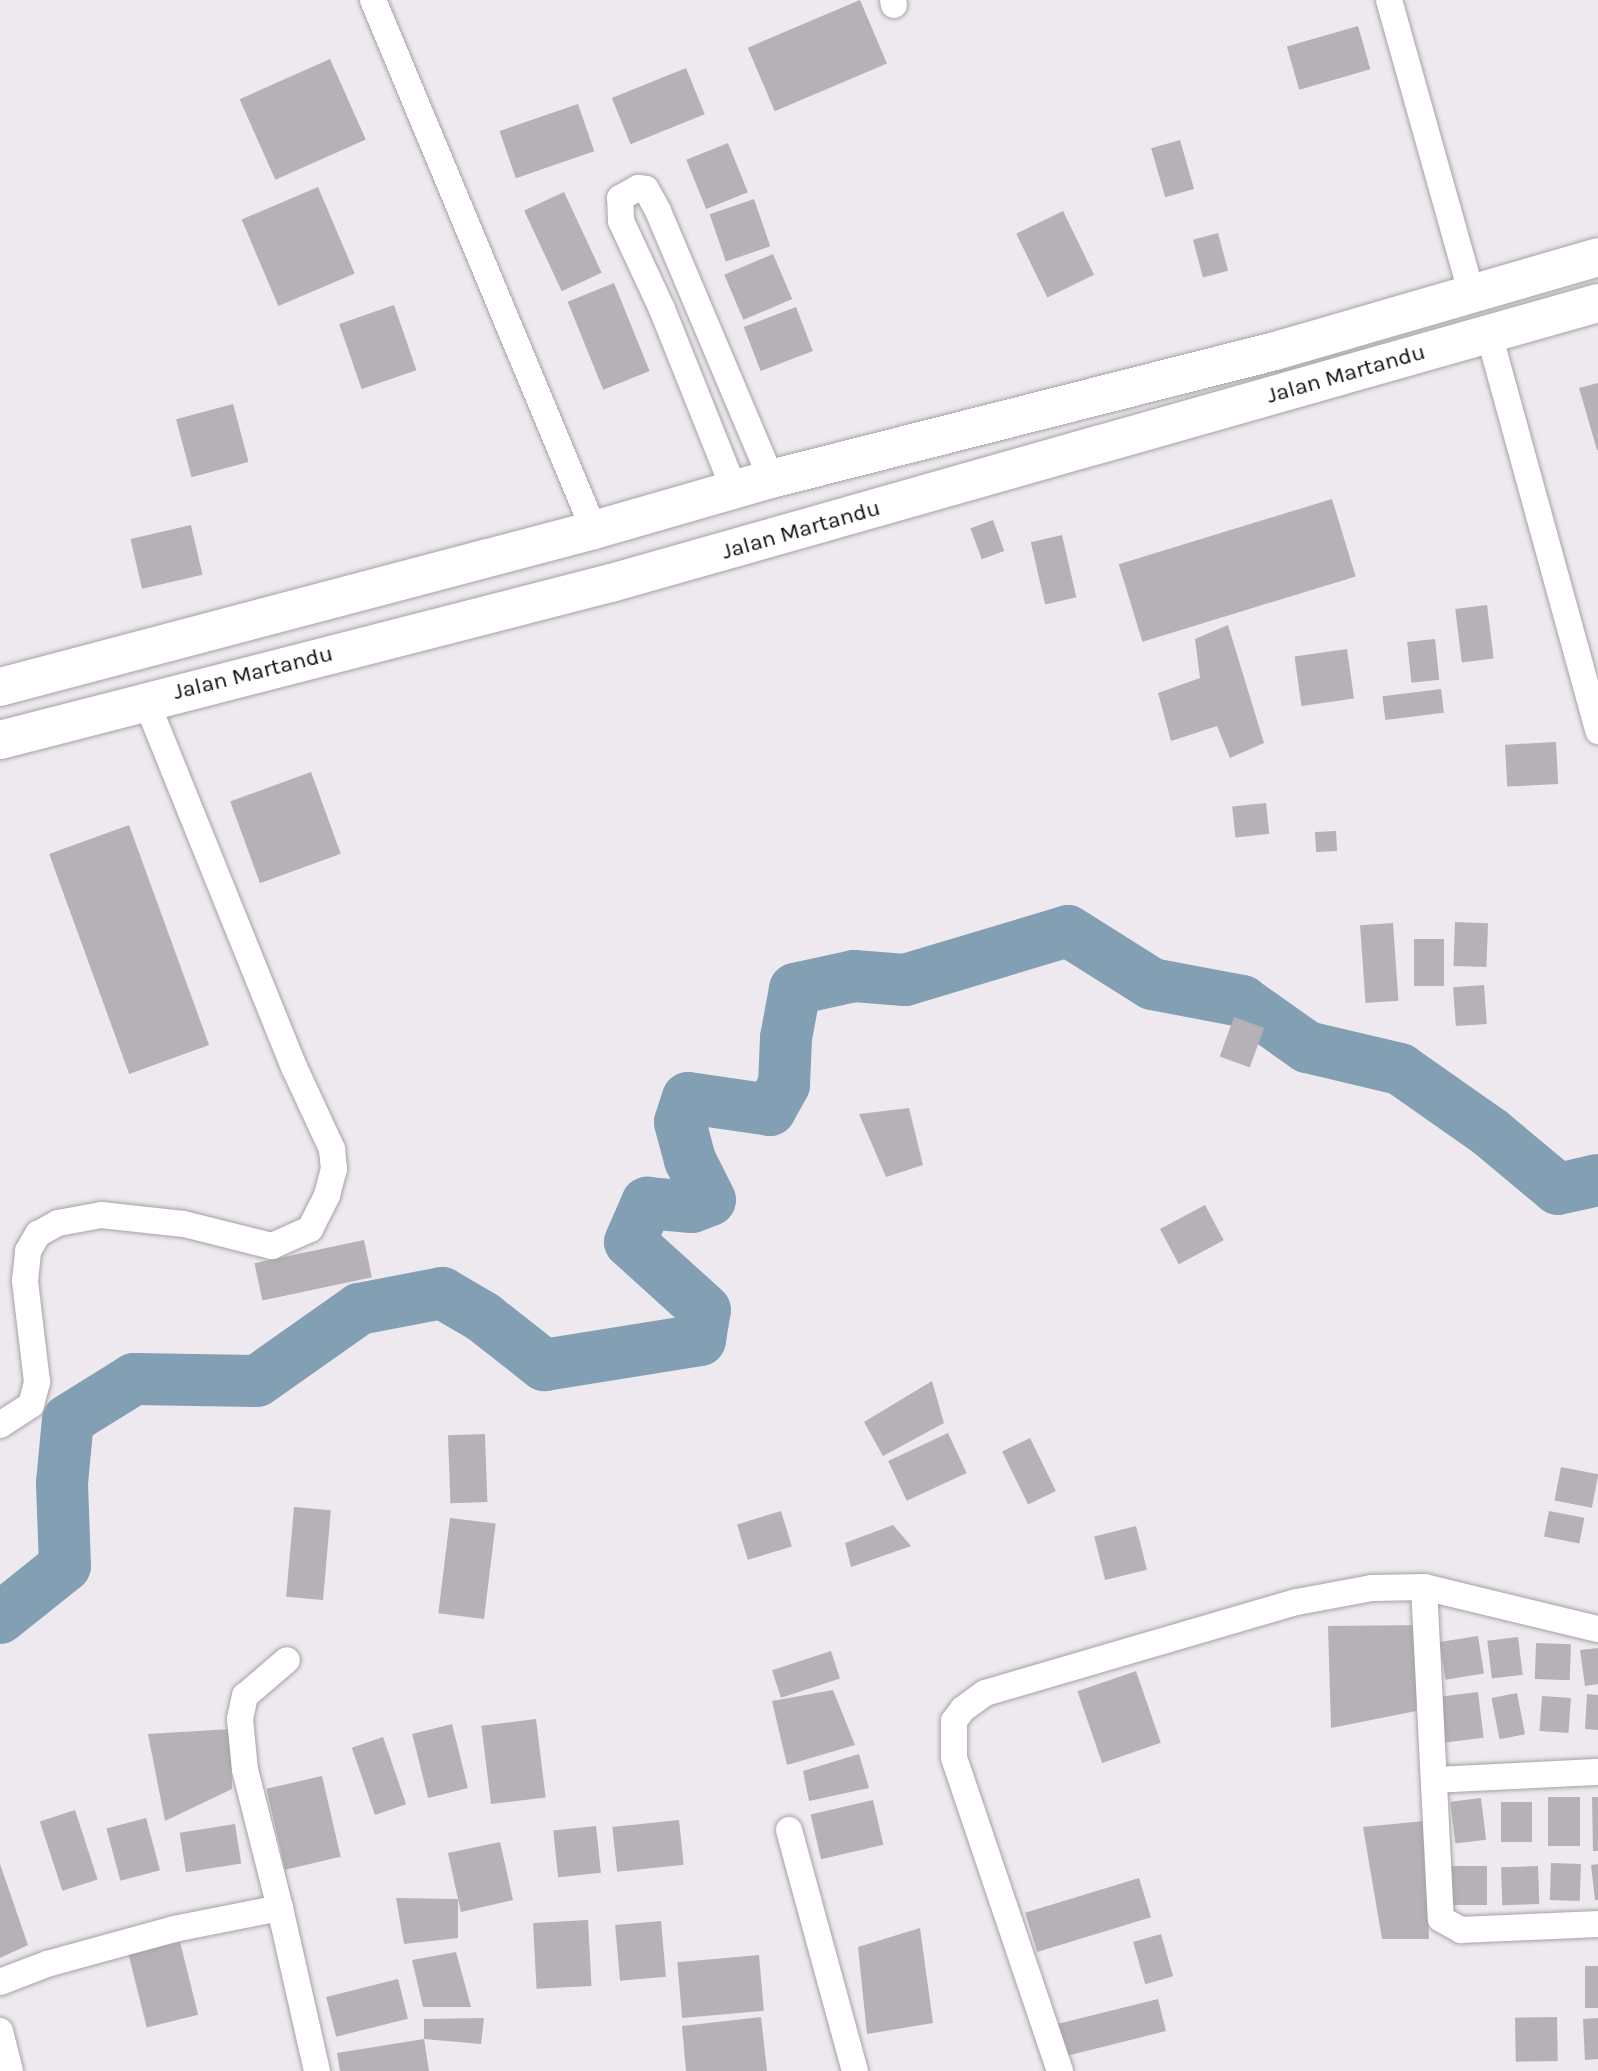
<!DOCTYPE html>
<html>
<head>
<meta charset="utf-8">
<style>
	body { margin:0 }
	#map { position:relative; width:1598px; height:2071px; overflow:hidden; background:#eee9ef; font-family:Karla,sans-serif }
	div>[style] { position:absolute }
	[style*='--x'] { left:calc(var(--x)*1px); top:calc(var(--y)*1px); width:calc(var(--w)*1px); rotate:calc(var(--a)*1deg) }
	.river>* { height:52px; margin:-26px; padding:0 26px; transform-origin:26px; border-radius:26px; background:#839fb4 }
	.building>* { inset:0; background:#b6b1b7; transform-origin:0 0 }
	.roads { filter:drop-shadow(0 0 2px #a6a1a7) drop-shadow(0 0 2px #a6a1a7) }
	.street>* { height:26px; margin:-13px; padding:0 13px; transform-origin:13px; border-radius:13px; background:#fff }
	.highway>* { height:38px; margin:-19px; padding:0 19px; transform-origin:19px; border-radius:19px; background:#fff }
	span { translate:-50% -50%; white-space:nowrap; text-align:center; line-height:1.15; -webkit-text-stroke:5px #fff; paint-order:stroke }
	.street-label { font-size:23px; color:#0f0d0f }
</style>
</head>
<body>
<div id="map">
	<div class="river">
		<i style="--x:0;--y:1618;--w:83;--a:-38.7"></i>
		<i style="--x:65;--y:1566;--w:83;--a:-92.1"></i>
		<i style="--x:62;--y:1483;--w:63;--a:-84.6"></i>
		<i style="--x:68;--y:1420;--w:78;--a:-31.8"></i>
		<i style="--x:134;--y:1379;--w:123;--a:0.9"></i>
		<i style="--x:257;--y:1381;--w:125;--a:-35.2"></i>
		<i style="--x:359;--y:1309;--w:85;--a:-10.9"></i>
		<i style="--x:442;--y:1293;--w:48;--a:30.3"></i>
		<i style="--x:483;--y:1317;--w:78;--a:38.2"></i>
		<i style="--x:544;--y:1365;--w:158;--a:-9.1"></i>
		<i style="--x:700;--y:1340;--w:30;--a:-81"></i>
		<i style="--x:705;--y:1310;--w:101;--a:-137.8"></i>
		<i style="--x:630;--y:1242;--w:43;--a:-66.4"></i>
		<i style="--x:647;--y:1203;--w:45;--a:5.1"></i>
		<i style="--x:692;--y:1207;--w:19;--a:-21"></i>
		<i style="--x:710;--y:1200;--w:45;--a:-116.6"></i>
		<i style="--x:690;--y:1160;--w:39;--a:-105"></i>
		<i style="--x:680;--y:1122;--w:25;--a:-72"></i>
		<i style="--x:688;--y:1098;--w:83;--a:8.3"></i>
		<i style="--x:770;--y:1110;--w:29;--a:-61"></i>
		<i style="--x:784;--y:1085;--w:47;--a:-87.6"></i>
		<i style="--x:786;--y:1038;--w:50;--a:-79.6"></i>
		<i style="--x:795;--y:989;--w:60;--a:-12.4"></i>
		<i style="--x:854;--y:976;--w:51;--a:4.5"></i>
		<i style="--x:905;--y:980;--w:170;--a:-16.7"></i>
		<i style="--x:1068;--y:931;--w:99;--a:32.2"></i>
		<i style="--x:1152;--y:984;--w:92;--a:10.7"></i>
		<i style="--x:1242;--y:1001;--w:80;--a:35.3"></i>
		<i style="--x:1307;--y:1047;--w:96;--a:13.3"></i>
		<i style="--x:1400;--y:1069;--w:111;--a:35.1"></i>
		<i style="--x:1491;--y:1133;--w:87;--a:39.9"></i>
		<i style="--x:1558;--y:1189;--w:41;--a:-12.7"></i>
	</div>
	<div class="building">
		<i style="left:860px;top:0;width:69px;height:122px;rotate:67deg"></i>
		<i style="left:1358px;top:26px;width:45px;height:74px;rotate:74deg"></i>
		<i style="left:330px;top:59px;width:88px;height:99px;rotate:66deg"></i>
		<i style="left:686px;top:68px;width:50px;height:80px;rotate:68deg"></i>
		<i style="left:578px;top:104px;width:50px;height:83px;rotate:71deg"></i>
		<i style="left:1180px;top:140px;width:51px;height:30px;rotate:74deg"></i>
		<i style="left:728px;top:143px;width:53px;height:45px;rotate:68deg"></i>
		<i style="left:318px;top:187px;width:94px;height:83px;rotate:67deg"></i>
		<i style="left:564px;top:192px;width:89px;height:44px;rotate:65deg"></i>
		<i style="left:754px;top:199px;width:50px;height:47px;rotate:71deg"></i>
		<i style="left:1063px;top:211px;width:71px;height:52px;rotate:64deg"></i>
		<i style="left:1218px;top:233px;width:39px;height:26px;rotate:75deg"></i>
		<i style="left:773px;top:254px;width:49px;height:53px;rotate:67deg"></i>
		<i style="left:614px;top:283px;width:95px;height:50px;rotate:68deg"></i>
		<i style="left:394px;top:305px;width:69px;height:58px;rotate:71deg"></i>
		<i style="left:796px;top:307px;width:47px;height:56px;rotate:69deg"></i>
		<i style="clip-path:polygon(1598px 383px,1598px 450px,1597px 450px,1579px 388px)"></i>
		<i style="left:233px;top:404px;width:60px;height:59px;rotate:75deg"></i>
		<i style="left:1332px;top:499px;width:81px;height:223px;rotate:73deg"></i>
		<i style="left:993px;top:520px;width:33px;height:24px;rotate:70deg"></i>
		<i style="left:191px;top:525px;width:51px;height:62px;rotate:77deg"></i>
		<i style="left:1062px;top:535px;width:64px;height:32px;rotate:77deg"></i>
		<i style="left:1487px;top:605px;width:54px;height:32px;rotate:83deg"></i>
		<i style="clip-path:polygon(1228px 625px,1264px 743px,1230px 758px,1217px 726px,1171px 741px,1158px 693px,1200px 678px,1195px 639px)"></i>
		<i style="left:1435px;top:639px;width:41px;height:28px;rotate:84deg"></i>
		<i style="left:1347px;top:649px;width:50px;height:53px;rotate:82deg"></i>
		<i style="left:1441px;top:689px;width:24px;height:59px;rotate:83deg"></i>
		<i style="left:1556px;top:742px;width:42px;height:51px;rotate:87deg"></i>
		<i style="left:311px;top:772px;width:87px;height:86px;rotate:70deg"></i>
		<i style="left:1266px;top:803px;width:31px;height:34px;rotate:84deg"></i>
		<i style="left:129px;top:825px;width:234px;height:85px;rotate:70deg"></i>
		<i style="left:1336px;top:831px;width:20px;height:21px;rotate:87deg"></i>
		<i style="left:1455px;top:922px;width:33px;height:44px;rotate:2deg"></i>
		<i style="left:1393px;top:923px;width:78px;height:33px;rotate:86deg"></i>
		<i style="left:1414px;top:939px;width:30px;height:47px"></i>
		<i style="left:1484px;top:985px;width:39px;height:31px;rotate:86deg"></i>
		<i style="left:1234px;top:1017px;width:32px;height:42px;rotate:20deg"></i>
		<i style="clip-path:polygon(909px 1108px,923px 1165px,886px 1177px,859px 1114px)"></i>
		<i style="left:1205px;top:1205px;width:40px;height:51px;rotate:62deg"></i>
		<i style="left:364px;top:1240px;width:38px;height:112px;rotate:78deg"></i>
		<i style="clip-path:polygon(932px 1381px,944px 1423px,883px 1456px,864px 1422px)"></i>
		<i style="left:948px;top:1433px;width:44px;height:66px;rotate:65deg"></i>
		<i style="left:485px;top:1434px;width:68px;height:37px;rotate:88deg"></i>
		<i style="left:1030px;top:1438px;width:59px;height:31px;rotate:64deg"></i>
		<i style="left:1561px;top:1467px;width:38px;height:34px;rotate:11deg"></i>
		<i style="left:294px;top:1507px;width:37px;height:90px;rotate:5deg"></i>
		<i style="left:781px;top:1511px;width:37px;height:46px;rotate:73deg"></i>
		<i style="left:1549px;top:1511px;width:36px;height:26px;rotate:11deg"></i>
		<i style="left:450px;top:1518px;width:46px;height:96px;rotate:7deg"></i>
		<i style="clip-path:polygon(893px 1525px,911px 1546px,851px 1567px,845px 1543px)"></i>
		<i style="left:1136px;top:1526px;width:45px;height:43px;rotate:76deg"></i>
		<i style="clip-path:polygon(1425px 1625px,1416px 1711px,1331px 1728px,1328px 1626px)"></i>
		<i style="left:1478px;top:1636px;width:38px;height:39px;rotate:81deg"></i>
		<i style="left:1518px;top:1637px;width:38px;height:31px;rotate:83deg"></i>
		<i style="left:1536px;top:1643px;width:35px;height:36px;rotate:2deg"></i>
		<i style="clip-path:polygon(1598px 1648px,1598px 1684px,1585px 1686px,1580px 1650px)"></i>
		<i style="left:831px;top:1651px;width:29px;height:62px;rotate:72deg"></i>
		<i style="left:1136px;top:1671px;width:76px;height:62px;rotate:71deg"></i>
		<i style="clip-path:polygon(833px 1690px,855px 1745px,787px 1765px,772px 1701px)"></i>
		<i style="left:1478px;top:1692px;width:46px;height:45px;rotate:83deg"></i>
		<i style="left:1517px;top:1693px;width:42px;height:26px;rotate:79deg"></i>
		<i style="clip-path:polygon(1587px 1694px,1598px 1695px,1598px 1730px,1585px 1729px)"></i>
		<i style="left:1542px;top:1696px;width:29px;height:35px;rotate:4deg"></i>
		<i style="left:536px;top:1719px;width:79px;height:55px;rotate:83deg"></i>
		<i style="left:452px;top:1724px;width:66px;height:41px;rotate:76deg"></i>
		<i style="clip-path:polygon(231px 1729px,232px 1789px,165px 1821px,148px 1734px)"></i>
		<i style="left:383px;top:1737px;width:71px;height:33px;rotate:71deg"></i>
		<i style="clip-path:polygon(859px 1754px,869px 1788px,809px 1801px,803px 1771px)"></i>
		<i style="left:322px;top:1776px;width:83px;height:57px;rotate:77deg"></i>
		<i style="left:1548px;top:1797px;width:32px;height:49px"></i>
		<i style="clip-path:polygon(1592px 1797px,1598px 1797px,1598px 1851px,1593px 1851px)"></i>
		<i style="left:1481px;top:1798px;width:42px;height:31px;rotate:83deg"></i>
		<i style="left:873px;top:1800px;width:46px;height:64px;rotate:77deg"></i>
		<i style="left:1501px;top:1802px;width:31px;height:40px"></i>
		<i style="left:75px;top:1810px;width:73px;height:37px;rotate:72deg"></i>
		<i style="left:146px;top:1818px;width:54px;height:41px;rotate:75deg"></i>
		<i style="left:679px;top:1820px;width:45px;height:67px;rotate:84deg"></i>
		<i style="clip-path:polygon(1424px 1821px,1429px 1939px,1382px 1939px,1363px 1827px)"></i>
		<i style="left:235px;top:1824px;width:40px;height:56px;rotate:81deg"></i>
		<i style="left:596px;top:1826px;width:47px;height:43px;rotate:84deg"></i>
		<i style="clip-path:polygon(500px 1842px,513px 1900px,461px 1912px,458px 1899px,458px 1938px,404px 1944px,396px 1898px,458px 1899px,448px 1853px)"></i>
		<i style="left:1551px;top:1863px;width:30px;height:37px;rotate:2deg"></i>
		<i style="clip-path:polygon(0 1864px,28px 1945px,0 1958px)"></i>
		<i style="clip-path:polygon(1598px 1864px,1598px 1900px,1595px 1900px,1591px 1865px)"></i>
		<i style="left:1487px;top:1866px;width:39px;height:39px;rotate:90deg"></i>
		<i style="left:1538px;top:1866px;width:38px;height:37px;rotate:88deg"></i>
		<i style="left:1139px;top:1878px;width:41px;height:119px;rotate:73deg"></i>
		<i style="left:588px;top:1920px;width:66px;height:55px;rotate:87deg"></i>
		<i style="left:661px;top:1921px;width:56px;height:46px;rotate:85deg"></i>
		<i style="clip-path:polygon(920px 1928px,933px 2023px,867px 2034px,858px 1947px)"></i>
		<i style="left:1161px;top:1934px;width:44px;height:29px;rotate:74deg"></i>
		<i style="left:180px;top:1942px;width:75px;height:53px;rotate:76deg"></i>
		<i style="clip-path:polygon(456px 1952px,471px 2007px,423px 2007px,412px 1960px)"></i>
		<i style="left:759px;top:1955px;width:56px;height:82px;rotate:85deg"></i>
		<i style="left:1585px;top:1966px;width:13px;height:42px"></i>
		<i style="left:398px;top:1979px;width:41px;height:74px;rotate:76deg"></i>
		<i style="left:1158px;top:1999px;width:33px;height:109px;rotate:76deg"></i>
		<i style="clip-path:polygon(761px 2017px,767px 2071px,686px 2071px,682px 2026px)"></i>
		<i style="left:1557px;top:2017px;width:44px;height:42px;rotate:89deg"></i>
		<i style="clip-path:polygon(484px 2018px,481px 2044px,424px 2039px,424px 2019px)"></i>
		<i style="clip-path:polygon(1598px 2018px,1598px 2059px,1585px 2060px,1583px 2019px)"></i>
		<i style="clip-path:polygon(424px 2039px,429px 2071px,340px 2071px,337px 2053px)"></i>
	</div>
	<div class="roads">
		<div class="street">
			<i style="--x:373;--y:0;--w:574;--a:67.36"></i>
			<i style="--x:893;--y:0;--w:5;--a:79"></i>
			<i style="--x:1389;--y:0;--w:306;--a:74.3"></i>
			<i style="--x:1489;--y:334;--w:412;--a:74.6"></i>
			<i style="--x:734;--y:489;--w:194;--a:-111.8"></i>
			<i style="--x:662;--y:309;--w:97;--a:-115"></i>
			<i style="--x:621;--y:221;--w:23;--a:-92"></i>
			<i style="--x:620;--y:198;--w:21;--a:-29"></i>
			<i style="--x:638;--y:188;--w:8;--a:7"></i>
			<i style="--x:646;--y:189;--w:25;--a:61"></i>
			<i style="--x:658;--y:211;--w:291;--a:67.1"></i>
			<i style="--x:0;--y:1425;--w:37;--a:-33"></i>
			<i style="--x:31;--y:1405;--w:24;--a:-75"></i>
			<i style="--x:37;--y:1382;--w:102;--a:-96.8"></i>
			<i style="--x:25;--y:1281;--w:30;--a:-84"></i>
			<i style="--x:28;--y:1251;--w:20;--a:-60"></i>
			<i style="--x:38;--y:1234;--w:23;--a:-29"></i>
			<i style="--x:58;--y:1223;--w:44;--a:-10.5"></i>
			<i style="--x:101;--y:1215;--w:83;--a:6.2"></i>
			<i style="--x:184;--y:1224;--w:91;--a:14"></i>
			<i style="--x:272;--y:1246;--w:42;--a:-24.1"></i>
			<i style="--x:310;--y:1229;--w:38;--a:-63"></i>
			<i style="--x:327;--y:1195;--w:27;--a:-75"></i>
			<i style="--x:334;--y:1169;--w:20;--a:-96"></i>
			<i style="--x:332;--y:1149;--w:90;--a:-114.9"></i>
			<i style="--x:294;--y:1067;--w:396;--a:-112"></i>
			<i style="--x:1424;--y:1587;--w:332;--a:87.1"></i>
			<i style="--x:1441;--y:1919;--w:23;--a:29"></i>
			<i style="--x:1461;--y:1930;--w:137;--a:-2.5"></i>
			<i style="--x:1434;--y:1780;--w:164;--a:-2.8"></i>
			<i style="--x:789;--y:1830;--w:250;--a:74.7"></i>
			<i style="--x:280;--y:1908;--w:167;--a:77.2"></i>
			<i style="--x:0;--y:1982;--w:50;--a:-21"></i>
			<i style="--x:47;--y:1964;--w:132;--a:-15.4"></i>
			<i style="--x:174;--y:1929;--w:108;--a:-11.2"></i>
			<i style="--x:280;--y:1908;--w:142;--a:-104.2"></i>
			<i style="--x:245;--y:1770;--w:51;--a:-95.6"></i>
			<i style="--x:240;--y:1719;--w:24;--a:-78"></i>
			<i style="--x:245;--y:1696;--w:55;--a:-40.6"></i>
			<i style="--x:0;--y:2031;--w:41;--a:76"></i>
			<i style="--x:1060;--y:2071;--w:331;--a:-108.7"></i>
			<i style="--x:954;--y:1757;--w:36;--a:-90"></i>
			<i style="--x:954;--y:1721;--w:15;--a:-53"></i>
			<i style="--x:963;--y:1709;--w:27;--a:-36"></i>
			<i style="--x:985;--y:1693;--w:325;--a:-16.3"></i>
			<i style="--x:1297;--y:1602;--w:76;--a:-10.6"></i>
			<i style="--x:1372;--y:1588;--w:52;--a:-1.1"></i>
			<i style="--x:1424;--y:1587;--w:179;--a:13.6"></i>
		</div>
		<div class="highway">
			<i style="--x:0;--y:687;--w:614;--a:-14.81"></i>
			<i style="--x:594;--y:530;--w:184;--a:-16.1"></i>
			<i style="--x:771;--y:479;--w:520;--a:-14.25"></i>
			<i style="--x:1275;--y:351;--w:336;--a:-16.2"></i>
			<i style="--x:0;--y:740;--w:631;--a:-14.41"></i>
			<i style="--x:611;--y:583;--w:1026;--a:-15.84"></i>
		</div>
	</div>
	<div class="street-label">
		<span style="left:1346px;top:374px;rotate:-16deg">Jalan Martandu</span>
		<span style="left:801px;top:530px;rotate:-16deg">Jalan Martandu</span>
		<span style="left:253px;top:673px;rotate:-14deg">Jalan Martandu</span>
	</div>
</div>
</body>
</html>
